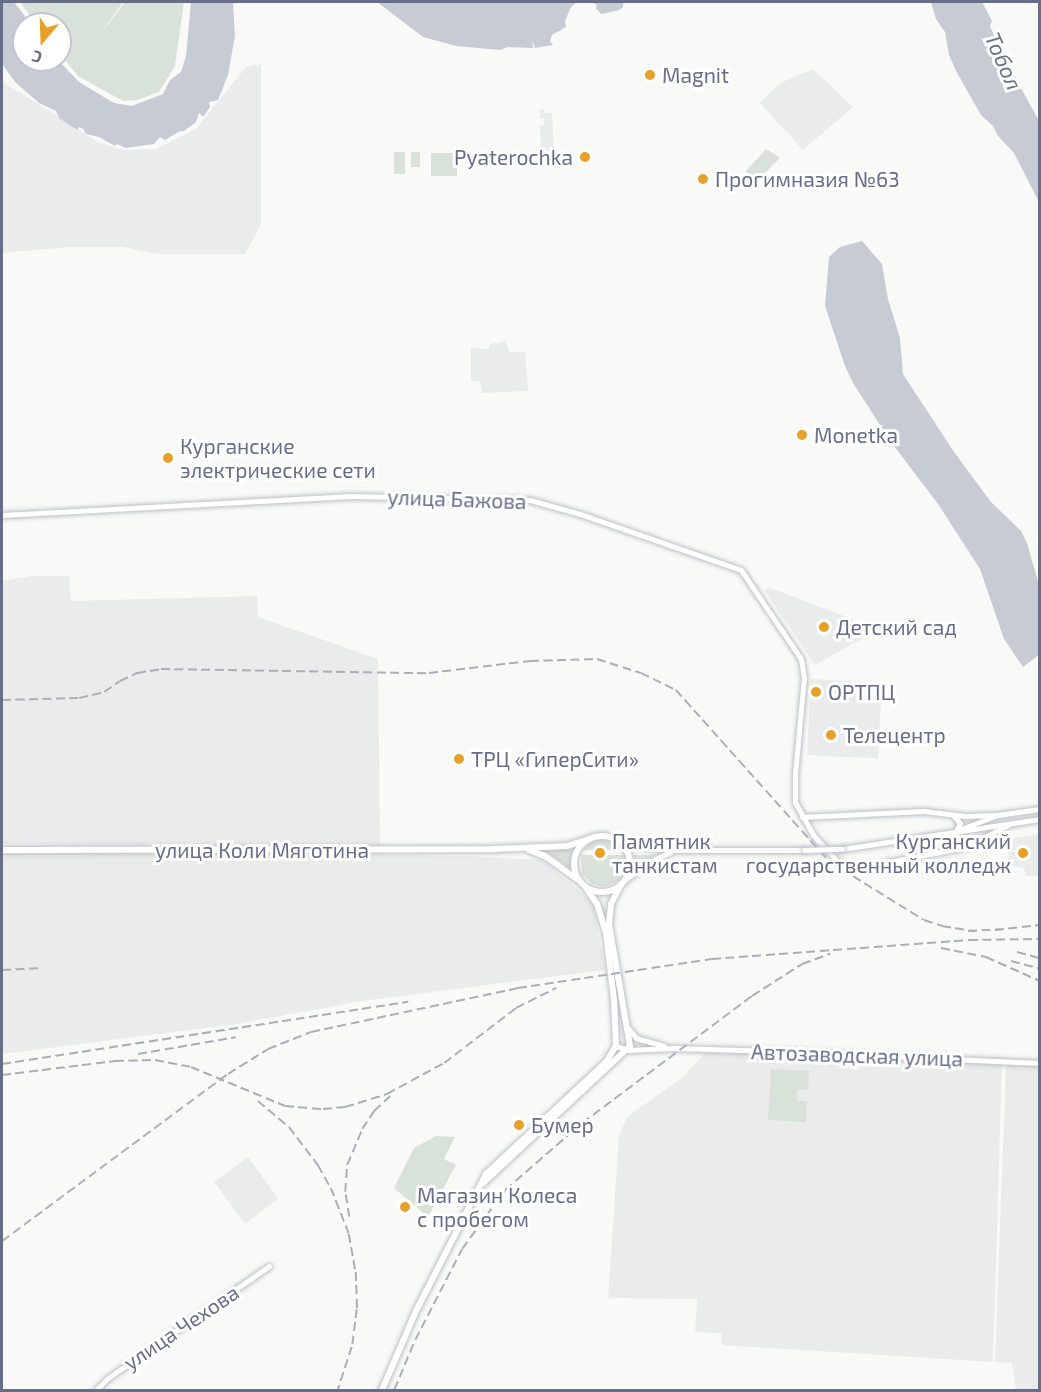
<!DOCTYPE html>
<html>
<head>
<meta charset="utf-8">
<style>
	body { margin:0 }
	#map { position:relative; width:1041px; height:1392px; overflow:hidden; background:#f9faf8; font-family:"Exo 2",sans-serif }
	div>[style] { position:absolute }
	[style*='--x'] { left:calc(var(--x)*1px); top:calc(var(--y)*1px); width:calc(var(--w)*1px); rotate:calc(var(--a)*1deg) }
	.built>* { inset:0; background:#eaebeb; transform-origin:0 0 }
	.green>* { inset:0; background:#d9e2d9; transform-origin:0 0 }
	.water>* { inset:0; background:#c7ccd4 }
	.roads { filter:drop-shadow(0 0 2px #bfc0c7) drop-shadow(0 0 2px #bfc0c7) }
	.secondary>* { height:5px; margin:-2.5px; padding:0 2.5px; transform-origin:2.5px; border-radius:2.5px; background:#fff }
	.primary>* { height:6px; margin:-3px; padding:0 3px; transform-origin:3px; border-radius:3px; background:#fff }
	.primary>.ring { margin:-3px; padding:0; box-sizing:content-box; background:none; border:6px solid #fff; border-radius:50% }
	.rail>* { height:1.5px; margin-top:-0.75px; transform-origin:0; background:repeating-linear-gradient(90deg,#acaeb7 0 9px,transparent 0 13.5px) }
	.bridges { filter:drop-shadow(0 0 2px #bfc0c7) drop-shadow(0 0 2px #bfc0c7) }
	.secondary-bridge>* { height:5px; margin:-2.5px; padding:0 2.5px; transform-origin:2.5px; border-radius:2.5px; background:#fff }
	.dots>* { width:16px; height:16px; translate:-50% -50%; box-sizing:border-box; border:3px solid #fff; border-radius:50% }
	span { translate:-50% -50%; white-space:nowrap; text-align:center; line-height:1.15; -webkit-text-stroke:6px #fff; paint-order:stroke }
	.poi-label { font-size:21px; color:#686e8a }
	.left { translate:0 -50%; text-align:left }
	.right { translate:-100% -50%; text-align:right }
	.street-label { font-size:21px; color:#686e8a }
	.water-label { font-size:22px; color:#69748b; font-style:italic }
	.frame { position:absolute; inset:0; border:3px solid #686e8a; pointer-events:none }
	.north { position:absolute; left:12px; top:12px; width:60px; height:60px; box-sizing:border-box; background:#fff; border:2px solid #c3c5d0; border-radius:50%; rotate:199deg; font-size:16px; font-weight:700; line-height:24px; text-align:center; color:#686e8a }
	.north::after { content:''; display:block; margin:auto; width:21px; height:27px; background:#e8a029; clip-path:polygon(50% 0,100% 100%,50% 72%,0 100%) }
</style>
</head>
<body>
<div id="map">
	<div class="built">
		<i style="clip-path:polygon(261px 64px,261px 225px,245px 254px,157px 254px,123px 247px,68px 247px,2px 253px,2px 81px,98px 142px,122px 150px,156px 149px,196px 129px,246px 67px)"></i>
		<i style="clip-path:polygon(813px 69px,853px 107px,803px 150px,760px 103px,780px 83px)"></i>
		<i style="clip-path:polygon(540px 109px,544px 109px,544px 113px,552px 113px,554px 154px,541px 154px,540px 125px,544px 125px,544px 119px,540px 119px)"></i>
		<i style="clip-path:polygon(506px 341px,509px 352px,525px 352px,528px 391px,482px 393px,480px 381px,471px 381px,471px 348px,489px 349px,490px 344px)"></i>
		<i style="clip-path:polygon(31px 576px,69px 576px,71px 601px,257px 596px,258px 617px,378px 659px,380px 846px,2px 844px,2px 581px)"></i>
		<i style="clip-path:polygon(768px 587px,852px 619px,867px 636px,815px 665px,765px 591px)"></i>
		<i style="left:811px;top:679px;width:71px;height:76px;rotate:3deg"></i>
		<i style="clip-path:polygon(1039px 834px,1039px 876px,1026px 876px,1024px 868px,1013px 866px,1009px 862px,1008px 844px,1015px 838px)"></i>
		<i style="clip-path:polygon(187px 852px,464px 856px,541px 860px,580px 891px,593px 905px,605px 970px,362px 1001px,237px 1024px,2px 1054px,2px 854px)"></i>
		<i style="clip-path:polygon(708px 1050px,1002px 1063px,993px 1362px,722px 1345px,721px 1333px,695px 1332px,697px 1299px,608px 1298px,619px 1136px,627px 1117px,682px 1078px)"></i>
		<i style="clip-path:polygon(1006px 1064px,1039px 1065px,1039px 1390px,1016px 1390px,1012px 1363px,995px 1362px)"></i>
		<i style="left:248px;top:1157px;width:52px;height:42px;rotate:54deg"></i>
	</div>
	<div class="green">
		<i style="clip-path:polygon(20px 2px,123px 2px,100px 35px,125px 2px,184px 2px,175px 66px,159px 92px,137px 100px,123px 101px,78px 76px,60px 54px,60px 24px,36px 24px)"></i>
		<i style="clip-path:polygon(766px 149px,779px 157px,778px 160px,756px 182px,747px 175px,746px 171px)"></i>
		<i style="left:394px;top:152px;width:11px;height:22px"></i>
		<i style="left:411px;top:152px;width:9px;height:15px"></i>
		<i style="left:431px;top:153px;width:26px;height:23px"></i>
		<i style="clip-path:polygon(601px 839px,614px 843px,622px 850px,582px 850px,591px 842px)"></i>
		<i style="clip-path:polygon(543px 849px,572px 849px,571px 867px,570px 868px)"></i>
		<i style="clip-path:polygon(581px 855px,626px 855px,627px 867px,620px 880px,607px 886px,600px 886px,593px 884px,582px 874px)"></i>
		<i style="clip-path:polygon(634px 855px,654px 855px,636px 870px)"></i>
		<i style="clip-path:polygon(771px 1069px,809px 1071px,808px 1090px,797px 1089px,797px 1101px,807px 1101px,806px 1122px,768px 1120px)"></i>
		<i style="clip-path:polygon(436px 1136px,455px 1137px,444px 1159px,456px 1165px,428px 1217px,394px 1188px,414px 1148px)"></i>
	</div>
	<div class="water">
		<i style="clip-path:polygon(2px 2px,14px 2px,31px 24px,24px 24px,24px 60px,58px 60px,79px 82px,114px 103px,132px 106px,163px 94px,170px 80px,181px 72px,186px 56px,191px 2px,233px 2px,235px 36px,228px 75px,218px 100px,209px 102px,210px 107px,203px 117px,199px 113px,196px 122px,184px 131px,180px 131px,165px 140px,160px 137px,154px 144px,126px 148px,117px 144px,115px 146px,99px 137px,86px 134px,83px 129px,78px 127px,78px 130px,71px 126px,59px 118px,56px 111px,39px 103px,16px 83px,2px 64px)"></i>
		<i style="clip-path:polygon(377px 2px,577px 2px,571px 7px,565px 21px,566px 27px,552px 35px,550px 41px,553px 45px,535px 48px,532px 40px,533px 48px,508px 47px,500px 50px,456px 46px,423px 37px)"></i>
		<i style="clip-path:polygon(590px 2px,623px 2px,623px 7px,619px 10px,601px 14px,596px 8px,597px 5px)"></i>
		<i style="clip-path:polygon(931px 2px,982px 2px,992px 21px,990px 26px,1001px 51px,1039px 121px,1039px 202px,1014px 153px,998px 136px,993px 126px,981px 115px,956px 71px,949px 55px,945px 32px,936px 19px)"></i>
		<i style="clip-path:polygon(862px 241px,882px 264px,888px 299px,900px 338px,903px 374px,954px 452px,991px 502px,1021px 531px,1027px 543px,1039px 585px,1040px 654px,1023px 667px,1004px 639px,980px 569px,938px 504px,891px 442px,853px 383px,845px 366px,825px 306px,829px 257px,840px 247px)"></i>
	</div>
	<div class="roads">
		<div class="secondary">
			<i style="--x:2;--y:515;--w:350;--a:-3.1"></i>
			<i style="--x:351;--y:496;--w:179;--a:1.3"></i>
			<i style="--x:530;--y:500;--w:52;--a:15.6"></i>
			<i style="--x:580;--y:514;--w:170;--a:19.2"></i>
			<i style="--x:741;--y:570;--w:107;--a:56"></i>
			<i style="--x:801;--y:659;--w:18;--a:81"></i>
			<i style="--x:804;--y:677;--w:97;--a:95.3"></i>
			<i style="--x:795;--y:774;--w:28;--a:90"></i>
			<i style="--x:795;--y:802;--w:38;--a:61"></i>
			<i style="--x:813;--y:835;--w:37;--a:47"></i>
			<i style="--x:838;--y:862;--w:13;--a:23"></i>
			<i style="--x:850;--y:867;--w:9;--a:6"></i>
			<i style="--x:859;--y:868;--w:108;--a:-11.2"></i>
			<i style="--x:965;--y:847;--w:48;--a:-27.1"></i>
			<i style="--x:953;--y:815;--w:11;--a:49"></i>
			<i style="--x:960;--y:823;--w:9;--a:117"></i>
			<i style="--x:802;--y:817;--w:122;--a:-2.8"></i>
			<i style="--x:924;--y:811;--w:41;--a:7"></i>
			<i style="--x:965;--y:816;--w:32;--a:-2"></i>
			<i style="--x:961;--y:829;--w:39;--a:-21"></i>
			<i style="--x:997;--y:815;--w:43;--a:-7.9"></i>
			<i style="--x:616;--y:840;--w:16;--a:18"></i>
			<i style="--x:631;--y:845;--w:44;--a:6.5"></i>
			<i style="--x:675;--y:850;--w:129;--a:0"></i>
			<i style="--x:842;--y:849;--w:200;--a:-8.6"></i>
			<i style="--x:624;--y:880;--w:37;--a:-34"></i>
			<i style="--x:655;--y:859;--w:17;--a:-24"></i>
			<i style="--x:628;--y:1028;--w:13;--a:51"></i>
			<i style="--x:636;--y:1038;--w:29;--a:16"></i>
			<i style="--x:616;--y:1046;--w:13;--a:18"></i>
			<i style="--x:628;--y:1050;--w:46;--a:-2.5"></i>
			<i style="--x:674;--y:1048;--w:101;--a:1.7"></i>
			<i style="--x:775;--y:1051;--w:265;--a:2.6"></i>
			<i style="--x:96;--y:1390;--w:17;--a:-45"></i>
			<i style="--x:108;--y:1378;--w:196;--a:-34.8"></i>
		</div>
		<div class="primary">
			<i class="ring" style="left:574px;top:836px;width:50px;height:50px"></i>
			<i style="--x:2;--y:850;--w:493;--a:-0.1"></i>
			<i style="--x:495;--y:849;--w:72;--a:-2.4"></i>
			<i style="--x:567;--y:846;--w:24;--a:-17"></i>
			<i style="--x:529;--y:850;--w:17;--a:21"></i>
			<i style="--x:545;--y:856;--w:39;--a:36"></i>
			<i style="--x:482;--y:1184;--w:202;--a:-43"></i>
			<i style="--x:630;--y:1046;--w:124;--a:-99.8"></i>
			<i style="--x:609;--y:924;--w:20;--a:-84"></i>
			<i style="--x:611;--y:904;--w:22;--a:-63"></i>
			<i style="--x:382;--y:1390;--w:86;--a:-66.7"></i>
			<i style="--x:416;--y:1311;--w:154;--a:-62.9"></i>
			<i style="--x:486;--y:1174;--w:164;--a:-43"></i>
			<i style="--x:606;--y:1062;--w:19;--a:-58"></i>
			<i style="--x:616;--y:1046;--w:46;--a:-92.5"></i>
			<i style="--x:614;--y:1000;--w:67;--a:-96.8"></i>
			<i style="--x:606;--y:933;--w:30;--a:-107"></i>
			<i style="--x:597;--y:904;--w:22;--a:-124"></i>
		</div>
	</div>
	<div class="rail">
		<i style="--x:2;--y:700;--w:77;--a:-1.5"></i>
		<i style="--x:79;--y:698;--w:26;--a:-13"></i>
		<i style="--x:104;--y:692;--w:19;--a:-35"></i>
		<i style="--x:120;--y:681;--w:19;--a:-25"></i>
		<i style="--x:137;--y:673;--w:24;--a:-9"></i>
		<i style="--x:161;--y:669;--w:268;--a:0.9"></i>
		<i style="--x:429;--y:673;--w:102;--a:-6.8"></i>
		<i style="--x:530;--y:661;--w:67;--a:-1.7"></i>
		<i style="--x:597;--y:659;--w:46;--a:17.7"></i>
		<i style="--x:641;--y:673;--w:39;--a:26"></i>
		<i style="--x:676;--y:690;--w:231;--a:48.2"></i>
		<i style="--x:830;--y:862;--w:110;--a:31.7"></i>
		<i style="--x:924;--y:920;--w:19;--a:18"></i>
		<i style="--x:942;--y:926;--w:33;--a:9"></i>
		<i style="--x:995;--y:930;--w:45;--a:-6.3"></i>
		<i style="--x:968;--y:931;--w:33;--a:-3"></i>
		<i style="--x:941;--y:948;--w:46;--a:11.3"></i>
		<i style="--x:986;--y:957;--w:59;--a:24"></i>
		<i style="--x:1017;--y:952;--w:24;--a:15"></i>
		<i style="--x:1011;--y:961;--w:30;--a:15"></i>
		<i style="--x:2;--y:970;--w:40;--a:-2.9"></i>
		<i style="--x:138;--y:1054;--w:99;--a:-9.8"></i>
		<i style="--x:2;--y:1064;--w:411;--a:-8.7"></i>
		<i style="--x:2;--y:1075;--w:114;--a:-7.1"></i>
		<i style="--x:115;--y:1061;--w:40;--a:-1.4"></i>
		<i style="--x:155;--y:1060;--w:37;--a:11"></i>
		<i style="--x:191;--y:1067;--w:102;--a:22.5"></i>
		<i style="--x:285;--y:1106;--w:38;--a:5"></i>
		<i style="--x:323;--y:1109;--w:22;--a:-5"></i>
		<i style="--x:345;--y:1107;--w:44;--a:-17.2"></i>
		<i style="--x:387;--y:1094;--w:65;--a:-28.5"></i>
		<i style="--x:444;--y:1063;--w:91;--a:-37.4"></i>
		<i style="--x:516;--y:1008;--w:45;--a:-26.6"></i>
		<i style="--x:258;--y:1101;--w:40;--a:40"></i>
		<i style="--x:289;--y:1127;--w:48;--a:52.7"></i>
		<i style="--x:318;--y:1165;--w:26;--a:61"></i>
		<i style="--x:331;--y:1188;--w:49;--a:68.6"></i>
		<i style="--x:349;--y:1234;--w:39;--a:80"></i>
		<i style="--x:356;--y:1272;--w:37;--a:88"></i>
		<i style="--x:357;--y:1309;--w:38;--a:97"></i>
		<i style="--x:352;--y:1347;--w:45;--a:108"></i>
		<i style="--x:349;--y:1217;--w:25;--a:-99"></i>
		<i style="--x:345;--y:1192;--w:27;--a:-86"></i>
		<i style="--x:347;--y:1165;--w:39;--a:-67"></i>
		<i style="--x:362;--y:1129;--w:22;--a:-56"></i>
		<i style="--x:374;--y:1111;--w:22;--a:-43"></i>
		<i style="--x:2;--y:1241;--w:281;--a:-36.5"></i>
		<i style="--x:228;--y:1074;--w:47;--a:-32"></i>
		<i style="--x:268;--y:1049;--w:46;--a:-21.6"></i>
		<i style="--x:311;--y:1032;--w:212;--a:-12"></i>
		<i style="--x:518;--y:988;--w:196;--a:-8.5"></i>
		<i style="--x:712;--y:959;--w:258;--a:-4.2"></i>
		<i style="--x:969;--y:940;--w:71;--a:-0.8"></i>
		<i style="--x:394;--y:1390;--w:54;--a:-67.2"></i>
		<i style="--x:415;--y:1340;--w:102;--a:-62.7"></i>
		<i style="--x:462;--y:1249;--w:73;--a:-53.9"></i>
		<i style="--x:505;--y:1190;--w:102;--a:-41"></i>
		<i style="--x:582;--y:1123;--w:212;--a:-36.8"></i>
		<i style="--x:752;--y:996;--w:59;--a:-32.6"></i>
		<i style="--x:802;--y:964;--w:30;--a:-20"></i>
	</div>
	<div class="bridges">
		<div class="secondary-bridge">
			<i style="--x:804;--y:850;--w:38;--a:-2"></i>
		</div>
	</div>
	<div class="dots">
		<i style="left:650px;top:75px;background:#e8a029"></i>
		<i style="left:585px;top:157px;background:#e8a029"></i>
		<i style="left:703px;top:179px;background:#e8a029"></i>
		<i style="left:802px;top:435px;background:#e8a029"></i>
		<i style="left:168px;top:458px;background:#e8a029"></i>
		<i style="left:824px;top:627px;background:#e8a029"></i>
		<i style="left:816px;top:692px;background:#e8a029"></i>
		<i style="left:831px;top:735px;background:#e8a029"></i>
		<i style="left:459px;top:759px;background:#e8a029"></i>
		<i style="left:600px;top:853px;background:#e8a029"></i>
		<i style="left:1023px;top:853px;background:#e8a029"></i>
		<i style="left:519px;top:1125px;background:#e8a029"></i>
		<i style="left:405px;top:1207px;background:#e8a029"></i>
	</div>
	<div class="poi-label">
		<span class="left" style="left:662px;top:75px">Magnit</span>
		<span class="right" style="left:573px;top:157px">Pyaterochka</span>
		<span class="left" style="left:715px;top:179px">Прогимназия №63</span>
		<span class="left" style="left:814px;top:435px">Monetka</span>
		<span class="left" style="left:180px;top:458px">Курганские<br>электрические сети</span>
		<span class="left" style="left:836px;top:627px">Детский сад</span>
		<span class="left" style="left:828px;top:692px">ОРТПЦ</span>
		<span class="left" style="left:843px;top:735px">Телецентр</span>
		<span class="left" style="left:471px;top:759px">ТРЦ «ГиперСити»</span>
		<span class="left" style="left:612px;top:853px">Памятник<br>танкистам</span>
		<span class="right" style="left:1011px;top:853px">Курганский<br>государственный колледж</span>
		<span class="left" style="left:531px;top:1125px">Бумер</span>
		<span class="left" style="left:417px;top:1207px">Магазин Колеса<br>с пробегом</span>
	</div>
	<div class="street-label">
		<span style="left:457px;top:499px;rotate:2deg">улица Бажова</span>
		<span style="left:262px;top:850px">улица Коли Мяготина</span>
		<span style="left:857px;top:1055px;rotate:2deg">Автозаводская улица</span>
		<span style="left:181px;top:1327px;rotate:-34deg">улица Чехова</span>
	</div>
	<div class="water-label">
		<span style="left:1004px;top:61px;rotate:66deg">Тобол</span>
	</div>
	<div class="frame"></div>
	<div class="north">С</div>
</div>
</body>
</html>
